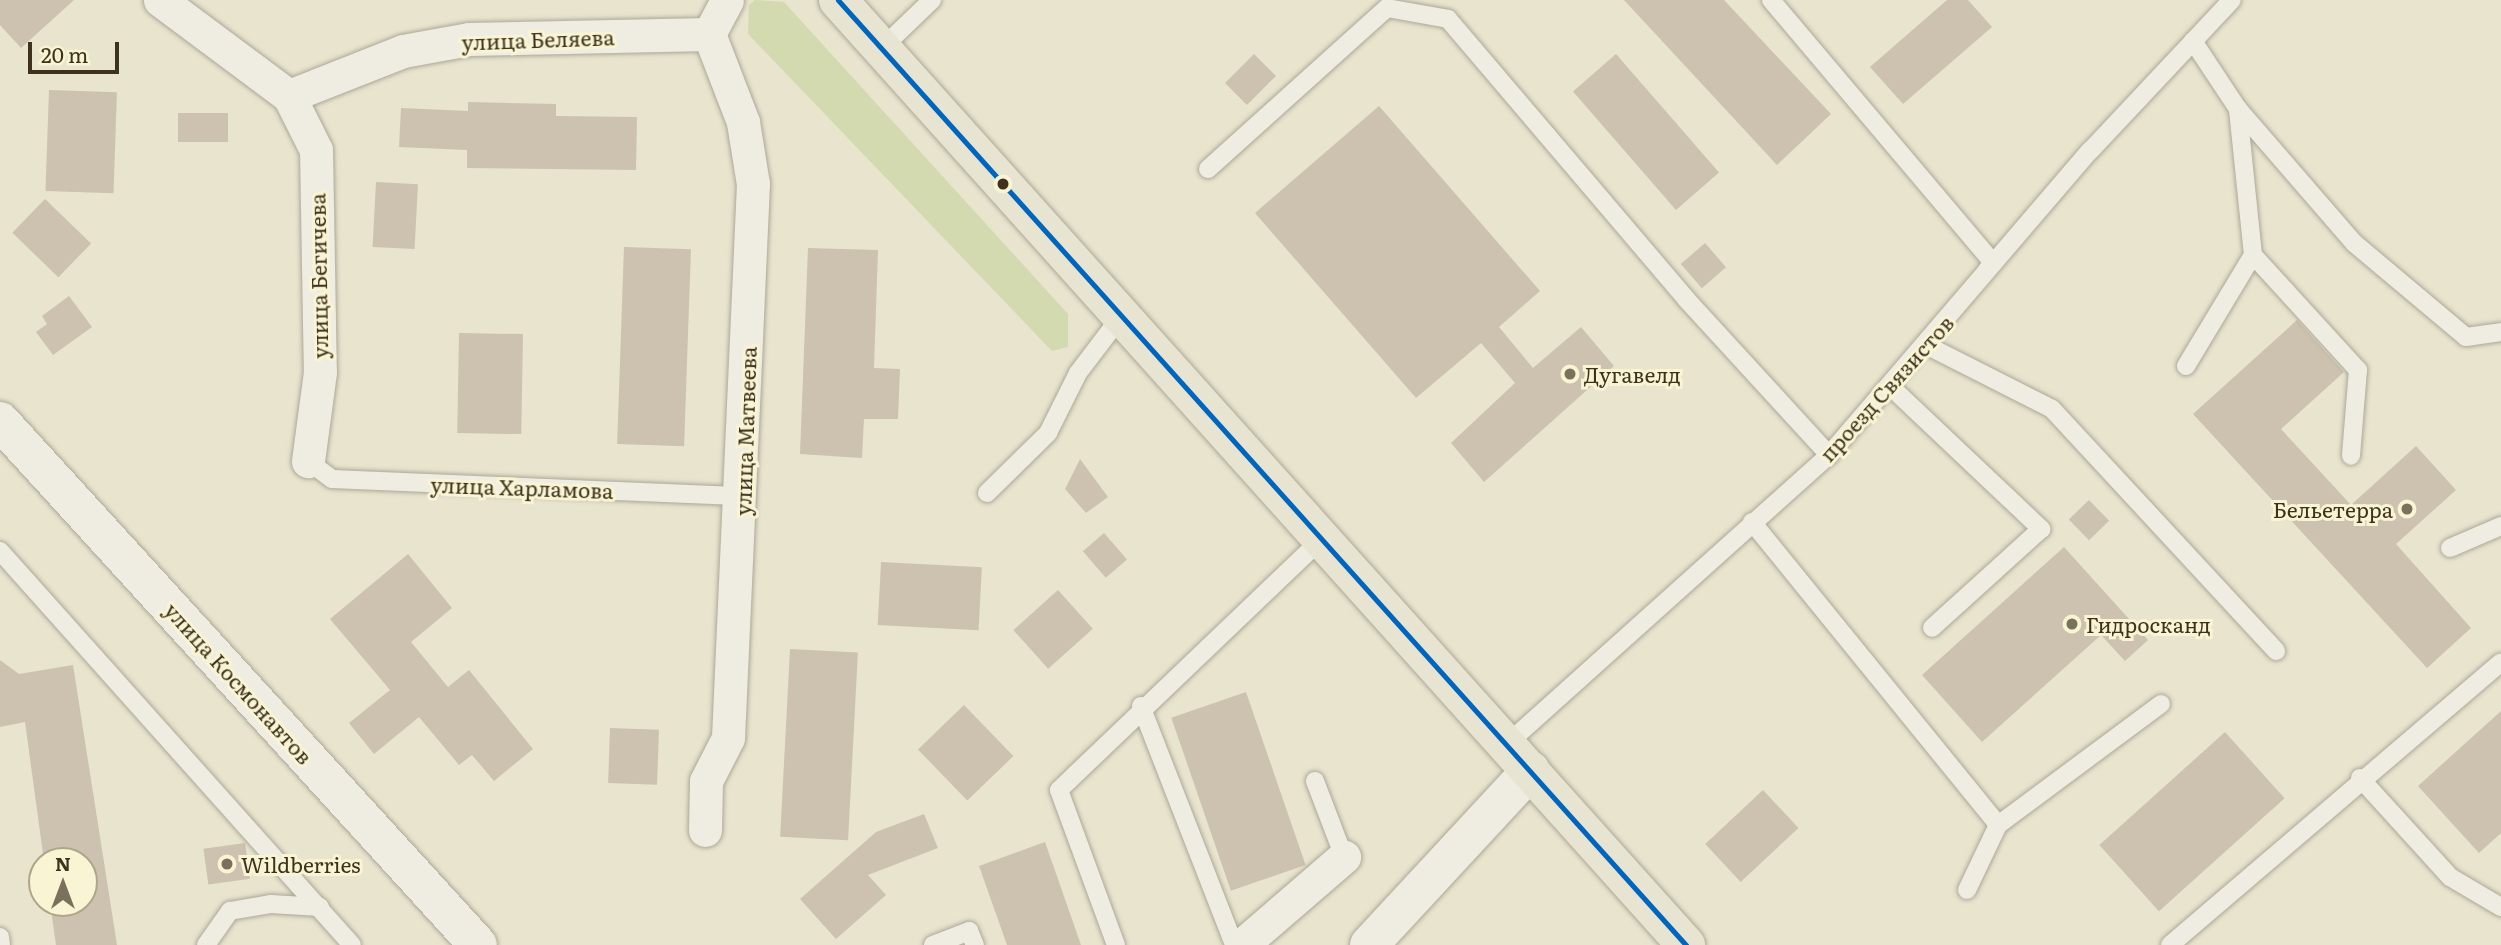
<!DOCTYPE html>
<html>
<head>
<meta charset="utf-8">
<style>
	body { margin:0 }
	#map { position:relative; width:2501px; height:945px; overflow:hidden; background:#e8e4ce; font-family:Literata,serif }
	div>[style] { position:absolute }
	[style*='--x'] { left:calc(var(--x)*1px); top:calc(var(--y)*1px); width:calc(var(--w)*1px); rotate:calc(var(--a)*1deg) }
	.green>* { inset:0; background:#d3daaf }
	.building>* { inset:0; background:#ccc2af; transform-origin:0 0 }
	.roads { filter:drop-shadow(0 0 2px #ada897) drop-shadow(0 0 2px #ada897) }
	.service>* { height:18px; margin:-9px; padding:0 9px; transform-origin:9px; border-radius:9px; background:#efede1 }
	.minor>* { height:33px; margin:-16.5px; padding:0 16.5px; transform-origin:16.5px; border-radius:16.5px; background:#efede1 }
	.tertiary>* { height:38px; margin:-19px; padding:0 19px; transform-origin:19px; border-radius:19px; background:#efede1 }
	.primary>* { height:38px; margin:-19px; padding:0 19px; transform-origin:19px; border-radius:19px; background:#e7e4d1 }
	.bus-1>* { height:5px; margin:-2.5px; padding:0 2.5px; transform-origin:2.5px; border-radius:2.5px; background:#0065bd }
	.dots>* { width:19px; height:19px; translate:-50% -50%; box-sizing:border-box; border:4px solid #f9f4d4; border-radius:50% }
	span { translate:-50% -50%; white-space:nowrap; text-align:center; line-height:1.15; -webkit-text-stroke:6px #f9f4d4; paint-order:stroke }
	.street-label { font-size:21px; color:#3e321d }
	.poi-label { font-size:21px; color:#3e321d }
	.left { translate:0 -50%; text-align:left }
	.right { translate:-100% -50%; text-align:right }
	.north { position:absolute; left:28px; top:847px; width:70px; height:70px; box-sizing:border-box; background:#f9f4d4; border:2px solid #aea68b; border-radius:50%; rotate:0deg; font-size:19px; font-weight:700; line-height:28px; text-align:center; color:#3e321d }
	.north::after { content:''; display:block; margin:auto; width:24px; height:32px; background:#7a705b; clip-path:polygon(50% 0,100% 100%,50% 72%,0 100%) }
	.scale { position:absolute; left:28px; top:42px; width:91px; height:32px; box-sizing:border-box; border:4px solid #3e321d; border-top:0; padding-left:9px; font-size:21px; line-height:24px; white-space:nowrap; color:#3e321d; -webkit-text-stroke:5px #f9f4d4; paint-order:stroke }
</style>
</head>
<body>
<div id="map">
	<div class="green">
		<i style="clip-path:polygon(755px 0,784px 2px,1068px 314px,1068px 347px,1052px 351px,748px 34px,749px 5px)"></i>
	</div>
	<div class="building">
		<i style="clip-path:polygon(0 0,74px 0,21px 48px,0 25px)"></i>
		<i style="clip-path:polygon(1624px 0,1724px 0,1831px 114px,1777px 165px)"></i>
		<i style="clip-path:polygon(1947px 0,1968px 0,1992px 27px,1903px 104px,1870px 67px)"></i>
		<i style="left:1254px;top:54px;width:31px;height:41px;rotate:45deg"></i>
		<i style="left:1616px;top:54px;width:157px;height:57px;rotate:49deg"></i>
		<i style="left:49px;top:90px;width:68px;height:101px;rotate:2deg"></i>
		<i style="clip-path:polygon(468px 102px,556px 104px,556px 116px,637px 117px,636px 170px,467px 168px,467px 150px,399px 147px,401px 108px,468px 111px)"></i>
		<i style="clip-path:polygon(1379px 106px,1540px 291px,1499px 327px,1533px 368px,1581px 327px,1614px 366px,1484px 482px,1451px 443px,1515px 383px,1481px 343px,1416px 398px,1255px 213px)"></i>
		<i style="left:178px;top:113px;width:50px;height:29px"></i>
		<i style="left:376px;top:182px;width:42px;height:65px;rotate:3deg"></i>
		<i style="left:45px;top:199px;width:64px;height:47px;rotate:44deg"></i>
		<i style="left:1705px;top:243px;width:32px;height:32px;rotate:49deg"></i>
		<i style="left:624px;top:247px;width:67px;height:197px;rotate:2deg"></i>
		<i style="clip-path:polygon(808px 248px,878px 250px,874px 368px,900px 369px,898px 419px,864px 419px,862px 458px,800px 454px)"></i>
		<i style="clip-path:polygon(69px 296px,92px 327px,53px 355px,36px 332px,47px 324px,42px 316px)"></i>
		<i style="clip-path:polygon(2297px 320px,2344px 372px,2281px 429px,2351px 505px,2416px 446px,2456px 490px,2396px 544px,2471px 628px,2427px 668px,2193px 414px)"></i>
		<i style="left:459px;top:333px;width:64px;height:100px;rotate:1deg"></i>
		<i style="clip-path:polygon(1080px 459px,1108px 497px,1086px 513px,1065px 489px)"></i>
		<i style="left:2089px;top:500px;width:29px;height:28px;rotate:46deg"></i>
		<i style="left:1104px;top:533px;width:35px;height:28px;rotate:49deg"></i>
		<i style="clip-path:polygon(2064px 547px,2148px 640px,2125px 661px,2101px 635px,1982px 742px,1922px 675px)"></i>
		<i style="clip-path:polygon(408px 554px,452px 608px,411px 642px,448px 687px,469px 670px,533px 749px,494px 781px,472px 755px,459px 765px,419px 717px,374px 754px,349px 723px,390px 690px,330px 619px)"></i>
		<i style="left:881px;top:562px;width:101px;height:63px;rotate:3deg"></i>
		<i style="left:1058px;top:590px;width:52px;height:60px;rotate:48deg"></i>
		<i style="left:790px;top:649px;width:68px;height:188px;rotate:3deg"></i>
		<i style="clip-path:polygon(0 660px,19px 674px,73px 665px,117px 945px,56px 945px,50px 903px,84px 903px,84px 861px,44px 861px,25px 722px,0 727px)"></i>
		<i style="left:1246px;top:692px;width:183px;height:79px;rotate:71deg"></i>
		<i style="left:964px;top:705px;width:71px;height:64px;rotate:46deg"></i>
		<i style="clip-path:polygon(2501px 711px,2501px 833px,2479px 853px,2418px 786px)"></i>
		<i style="left:610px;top:728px;width:49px;height:55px;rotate:2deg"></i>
		<i style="left:2225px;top:732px;width:89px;height:169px;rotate:48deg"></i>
		<i style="left:1763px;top:790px;width:52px;height:79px;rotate:47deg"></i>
		<i style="clip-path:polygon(924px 814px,938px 848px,868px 875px,886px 895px,836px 939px,800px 899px,876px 832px)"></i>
		<i style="clip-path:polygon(1045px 842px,1081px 945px,1007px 945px,979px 866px)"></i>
		<i style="left:245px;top:843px;width:36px;height:42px;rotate:82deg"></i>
	</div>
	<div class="roads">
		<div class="service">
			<i style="--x:1771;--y:0;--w:344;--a:49.8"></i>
			<i style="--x:1993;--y:263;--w:9;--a:131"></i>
			<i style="--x:2193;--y:41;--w:82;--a:56.5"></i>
			<i style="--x:2238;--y:109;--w:177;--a:49.1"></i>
			<i style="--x:2354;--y:243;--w:146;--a:40"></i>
			<i style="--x:2466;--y:337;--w:35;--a:-8"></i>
			<i style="--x:881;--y:49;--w:71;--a:-43.9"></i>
			<i style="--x:1208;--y:169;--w:241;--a:-42"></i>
			<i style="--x:1387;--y:8;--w:62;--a:10.2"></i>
			<i style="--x:1448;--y:19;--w:369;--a:49.6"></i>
			<i style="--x:1687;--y:300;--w:210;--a:47.5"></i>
			<i style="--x:2253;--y:255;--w:156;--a:47.6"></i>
			<i style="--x:2358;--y:370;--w:86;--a:94.7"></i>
			<i style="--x:1932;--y:338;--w:9;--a:131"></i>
			<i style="--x:1926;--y:345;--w:141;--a:26.9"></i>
			<i style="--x:2052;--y:409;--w:330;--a:47.2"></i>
			<i style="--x:2186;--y:366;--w:130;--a:-58.9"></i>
			<i style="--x:2253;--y:255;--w:147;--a:-95.9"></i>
			<i style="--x:1891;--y:387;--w:207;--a:43.4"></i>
			<i style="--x:2041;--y:529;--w:147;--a:137.8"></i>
			<i style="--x:308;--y:461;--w:30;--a:37"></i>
			<i style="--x:332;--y:479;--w:411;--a:2.4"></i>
			<i style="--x:987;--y:493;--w:86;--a:-44.5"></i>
			<i style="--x:1048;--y:433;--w:67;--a:-63.4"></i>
			<i style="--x:1078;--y:373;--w:73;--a:-52.8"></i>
			<i style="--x:1752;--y:522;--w:390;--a:50.9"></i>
			<i style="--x:1998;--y:825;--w:72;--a:115.5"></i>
			<i style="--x:2450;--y:548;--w:56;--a:-23.3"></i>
			<i style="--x:0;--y:551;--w:528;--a:48.22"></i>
			<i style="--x:1141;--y:706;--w:256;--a:68.7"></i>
			<i style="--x:1507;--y:744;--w:433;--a:-41.9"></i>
			<i style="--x:1829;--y:455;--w:401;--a:-49.4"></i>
			<i style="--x:2090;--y:151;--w:207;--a:-46.8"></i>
			<i style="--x:2360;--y:778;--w:134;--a:47.7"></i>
			<i style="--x:2450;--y:877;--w:59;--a:30.5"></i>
			<i style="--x:1315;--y:781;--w:81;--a:69.1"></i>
			<i style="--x:1998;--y:825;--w:203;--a:-36.6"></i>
			<i style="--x:0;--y:937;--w:8;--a:83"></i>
			<i style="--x:206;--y:945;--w:42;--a:-54.8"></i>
			<i style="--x:230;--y:911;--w:42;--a:-9.7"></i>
			<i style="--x:271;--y:904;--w:49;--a:3.5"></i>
			<i style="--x:933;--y:945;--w:39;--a:-21"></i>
			<i style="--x:969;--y:931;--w:15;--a:67"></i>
			<i style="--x:1116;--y:945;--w:165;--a:-110.2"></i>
			<i style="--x:1059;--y:790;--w:364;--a:-43.7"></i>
			<i style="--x:2170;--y:945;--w:435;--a:-40.5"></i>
		</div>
		<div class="minor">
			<i style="--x:160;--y:0;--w:161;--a:36.7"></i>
			<i style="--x:289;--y:96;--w:123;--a:-21.5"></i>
			<i style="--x:403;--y:51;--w:67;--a:-10.3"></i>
			<i style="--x:469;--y:39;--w:240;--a:-1.2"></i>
			<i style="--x:709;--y:34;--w:38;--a:-62"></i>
			<i style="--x:289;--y:96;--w:60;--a:63.4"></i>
			<i style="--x:316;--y:150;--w:222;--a:89"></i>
			<i style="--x:320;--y:372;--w:90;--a:97.7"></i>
			<i style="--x:705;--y:830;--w:49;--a:-88.8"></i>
			<i style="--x:706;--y:781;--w:48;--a:-62.9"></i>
			<i style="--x:728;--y:738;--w:555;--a:-87.42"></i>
			<i style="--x:753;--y:184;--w:63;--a:-99.2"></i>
			<i style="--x:743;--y:122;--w:94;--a:-111.1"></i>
			<i style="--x:1242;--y:945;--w:135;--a:-40.8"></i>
		</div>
		<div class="tertiary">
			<i style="--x:0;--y:421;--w:709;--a:47.63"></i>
			<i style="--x:1369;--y:945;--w:238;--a:-47.2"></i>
		</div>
		<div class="primary">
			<i style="--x:838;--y:0;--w:1270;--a:48.1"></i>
		</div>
	</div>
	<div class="bus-1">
		<i style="--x:838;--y:0;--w:1270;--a:48.1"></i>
	</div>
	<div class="dots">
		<i style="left:1003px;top:184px;background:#3e321d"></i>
		<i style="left:1570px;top:374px;background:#7a705b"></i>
		<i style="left:2407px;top:509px;background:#7a705b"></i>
		<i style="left:2072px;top:624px;background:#7a705b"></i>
		<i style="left:227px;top:864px;background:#7a705b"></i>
	</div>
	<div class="street-label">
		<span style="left:538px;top:39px;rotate:-2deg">улица Беляева</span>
		<span style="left:318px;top:276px;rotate:-91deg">улица Бегичева</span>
		<span style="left:1886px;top:388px;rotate:-48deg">проезд Связистов</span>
		<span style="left:745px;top:431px;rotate:-88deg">улица Матвеева</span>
		<span style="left:522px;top:487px;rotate:2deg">улица Харламова</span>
		<span style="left:239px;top:683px;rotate:48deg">улица Космонавтов</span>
	</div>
	<div class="poi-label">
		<span class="left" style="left:1584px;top:374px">Дугавелд</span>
		<span class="right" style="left:2393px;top:509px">Бельетерра</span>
		<span class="left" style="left:2086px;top:624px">Гидросканд</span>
		<span class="left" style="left:241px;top:864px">Wildberries</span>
	</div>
	<div class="north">N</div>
	<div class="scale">20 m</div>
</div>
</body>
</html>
